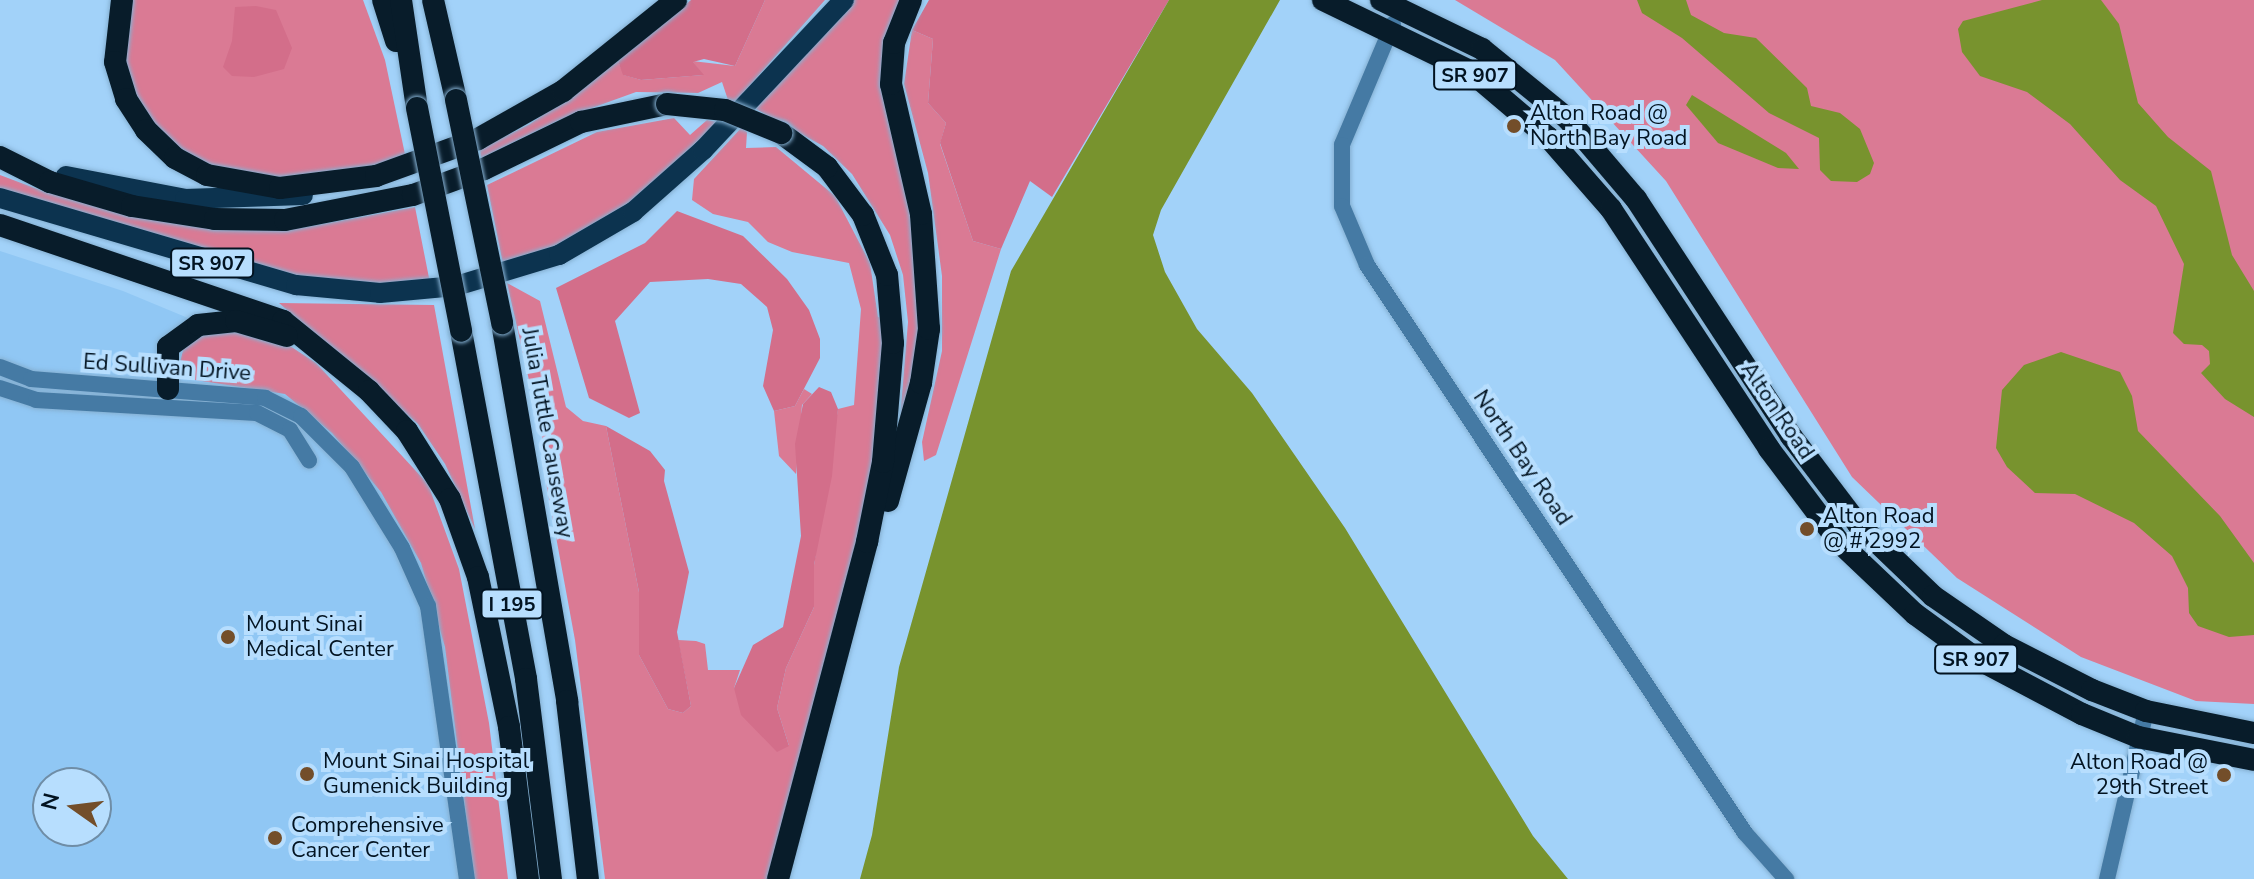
<!DOCTYPE html>
<html>
<head>
<meta charset="utf-8">
<style>
	body { margin:0 }
	#map { position:relative; width:2254px; height:879px; overflow:hidden; background:#a2d2f9; font-family:"Nunito Sans",sans-serif }
	div>[style] { position:absolute }
	[style*='--x'] { left:calc(var(--x)*1px); top:calc(var(--y)*1px); width:calc(var(--w)*1px); rotate:calc(var(--a)*1deg) }
	.built>* { inset:0; background:#90c7f4 }
	.green>* { inset:0; background:#da7a94 }
	.forest>* { inset:0; background:#d36e8a }
	.water>* { inset:0; background:#78932e }
	.roads { filter:drop-shadow(0 0 2px #85b0d2) drop-shadow(0 0 2px #85b0d2) }
	.minor>* { height:16px; margin:-8px; padding:0 8px; transform-origin:8px; border-radius:8px; background:#457aa4 }
	.major>* { height:20px; margin:-10px; padding:0 10px; transform-origin:10px; border-radius:10px; background:#0c334f }
	.highway>* { height:22px; margin:-11px; padding:0 11px; transform-origin:11px; border-radius:11px; background:#081c2a }
	.bridges { filter:drop-shadow(0 0 2px #85b0d2) drop-shadow(0 0 2px #85b0d2) }
	.highway-bridge>* { height:22px; margin:-11px; padding:0 11px; transform-origin:11px; border-radius:11px; background:#081c2a }
	.dots>* { width:22px; height:22px; translate:-50% -50%; box-sizing:border-box; border:4px solid #b7defe; border-radius:50% }
	span { translate:-50% -50%; white-space:nowrap; text-align:center; line-height:1.15; -webkit-text-stroke:8px #b7defe; paint-order:stroke }
	.shield-label span { padding:2px 6px; background:#b7defe; border:2px solid; border-radius:6px; -webkit-text-stroke-width:0 }
	.shield-label { font-size:20px; color:#021321; font-weight:700 }
	.poi-label { font-size:22px; color:#021321 }
	.left { translate:0 -50%; text-align:left }
	.right { translate:-100% -50%; text-align:right }
	.street-label { font-size:22px; color:#021321 }
	.north { position:absolute; left:32px; top:767px; width:80px; height:80px; box-sizing:border-box; background:#b7defe; border:2px solid #6f8da6; border-radius:50%; rotate:284deg; font-size:22px; font-weight:700; line-height:32px; text-align:center; color:#021321 }
	.north::after { content:''; display:block; margin:auto; width:28px; height:36px; background:#734e2a; clip-path:polygon(50% 0,100% 100%,50% 72%,0 100%) }
</style>
</head>
<body>
<div id="map">
	<div class="built">
		<i style="clip-path:polygon(evenodd,0 251px,123px 291px,270px 352px,436px 540px,489px 879px,0 879px,0 251px,48px 783px,96px 783px,96px 831px,48px 831px,48px 783px)"></i>
	</div>
	<div class="green">
		<i style="clip-path:polygon(132px 0,363px 0,385px 60px,406px 159px,286px 182px,206px 165px,172px 144px,144px 112px,127px 74px,124px 39px)"></i>
		<i style="clip-path:polygon(765px 0,825px 0,735px 102px,728px 100px,722px 82px,698px 93px,636px 92px,559px 120px,481px 158px,480px 149px,530px 124px,618px 61px,624px 75px,641px 80px,703px 75px,692px 61px,735px 66px)"></i>
		<i style="clip-path:polygon(852px 0,904px 0,893px 24px,918px 224px,919px 361px,900px 419px,908px 322px,903px 275px,890px 235px,852px 174px,823px 146px,754px 108px)"></i>
		<i style="clip-path:polygon(1455px 0,2254px 0,2254px 704px,2196px 701px,2081px 657px,1957px 578px,1852px 477px,1666px 181px,1555px 60px)"></i>
		<i style="clip-path:polygon(912px 30px,933px 39px,928px 103px,946px 123px,940px 144px,973px 241px,1001px 249px,936px 455px,924px 461px,922px 442px,942px 351px,942px 276px,928px 173px,904px 84px)"></i>
		<i style="clip-path:polygon(674px 118px,690px 135px,707px 120px,718px 122px,623px 211px,581px 237px,504px 269px,487px 185px,597px 132px)"></i>
		<i style="clip-path:polygon(741px 128px,747px 132px,746px 148px,776px 147px,835px 196px,870px 263px,878px 317px,885px 319px,871px 496px,770px 879px,605px 879px,575px 640px,543px 466px,548px 464px,507px 283px,540px 301px,566px 407px,583px 421px,606px 426px,639px 592px,639px 655px,668px 709px,683px 713px,691px 706px,678px 640px,696px 641px,705px 644px,708px 670px,740px 670px,734px 688px,789px 746px,777px 708px,786px 668px,814px 607px,814px 565px,838px 409px,854px 405px,861px 309px,849px 263px,792px 252px,768px 242px,748px 222px,713px 214px,692px 200px,694px 179px)"></i>
		<i style="clip-path:polygon(0 175px,48px 193px,301px 228px,415px 207px,430px 283px,324px 284px,0 194px)"></i>
		<i style="clip-path:polygon(279px 303px,434px 305px,475px 529px,445px 464px,418px 424px)"></i>
		<i style="clip-path:polygon(222px 326px,287px 344px,316px 363px,428px 484px,459px 569px,489px 723px,508px 879px,474px 879px,445px 647px,421px 563px,381px 492px,332px 433px,285px 394px,189px 379px,180px 362px,185px 343px)"></i>
		<i style="clip-path:polygon(804px 389px,812px 394px,802px 405px,796px 474px,779px 456px,774px 411px,795px 406px)"></i>
	</div>
	<div class="forest">
		<i style="clip-path:polygon(691px 0,765px 0,735px 66px,704px 59px,693px 62px,704px 75px,641px 80px,623px 75px,618px 61px)"></i>
		<i style="clip-path:polygon(929px 0,1169px 0,1052px 197px,1030px 181px,1001px 249px,973px 241px,940px 143px,946px 123px,928px 103px,933px 39px,912px 30px)"></i>
		<i style="clip-path:polygon(256px 6px,276px 10px,292px 48px,284px 69px,254px 77px,232px 76px,223px 67px,232px 41px,235px 7px)"></i>
		<i style="clip-path:polygon(677px 211px,743px 236px,787px 279px,809px 310px,820px 339px,820px 358px,795px 406px,774px 411px,763px 386px,773px 330px,767px 307px,741px 284px,708px 279px,650px 282px,615px 321px,640px 413px,629px 418px,589px 398px,556px 288px,645px 243px)"></i>
		<i style="clip-path:polygon(819px 387px,831px 392px,838px 409px,832px 476px,814px 565px,814px 607px,786px 668px,777px 708px,789px 746px,777px 752px,741px 715px,734px 688px,753px 645px,783px 627px,801px 536px,795px 444px,803px 404px)"></i>
		<i style="clip-path:polygon(606px 426px,650px 451px,665px 470px,664px 481px,689px 572px,677px 632px,691px 706px,683px 713px,668px 709px,639px 655px,639px 592px)"></i>
	</div>
	<div class="water">
		<i style="clip-path:polygon(1169px 0,1280px 0,1161px 210px,1153px 235px,1165px 272px,1197px 329px,1252px 393px,1345px 528px,1533px 836px,1568px 879px,860px 879px,872px 835px,899px 667px,1011px 271px)"></i>
		<i style="clip-path:polygon(1637px 0,1686px 0,1691px 15px,1724px 33px,1756px 38px,1807px 88px,1811px 106px,1840px 113px,1860px 129px,1874px 163px,1870px 174px,1857px 182px,1831px 181px,1820px 170px,1819px 138px,1769px 113px,1682px 38px,1642px 13px)"></i>
		<i style="clip-path:polygon(2042px 0,2101px 0,2119px 24px,2138px 103px,2168px 137px,2211px 171px,2232px 255px,2254px 291px,2254px 417px,2225px 399px,2201px 373px,2210px 364px,2209px 351px,2202px 345px,2184px 344px,2173px 333px,2184px 264px,2156px 206px,2120px 180px,2070px 124px,2027px 92px,1980px 76px,1962px 52px,1958px 29px,1963px 21px)"></i>
		<i style="clip-path:polygon(1692px 95px,1786px 153px,1799px 169px,1778px 168px,1718px 143px,1686px 105px)"></i>
		<i style="clip-path:polygon(2061px 352px,2120px 372px,2132px 396px,2138px 431px,2220px 516px,2254px 563px,2254px 635px,2229px 637px,2198px 626px,2189px 613px,2188px 588px,2172px 556px,2134px 523px,2075px 494px,2035px 493px,2007px 467px,1996px 448px,2002px 390px,2024px 365px)"></i>
	</div>
	<div class="roads">
		<div class="minor">
			<i style="--x:1393;--y:24;--w:131;--a:112.9"></i>
			<i style="--x:1342;--y:145;--w:61;--a:90"></i>
			<i style="--x:1342;--y:206;--w:64;--a:67"></i>
			<i style="--x:1367;--y:265;--w:682;--a:56.36"></i>
			<i style="--x:1745;--y:833;--w:62;--a:48.3"></i>
			<i style="--x:0;--y:367;--w:33;--a:21"></i>
			<i style="--x:31;--y:379;--w:235;--a:4.6"></i>
			<i style="--x:265;--y:398;--w:40;--a:26.6"></i>
			<i style="--x:301;--y:416;--w:72;--a:45"></i>
			<i style="--x:352;--y:467;--w:95;--a:58.3"></i>
			<i style="--x:402;--y:548;--w:64;--a:65.9"></i>
			<i style="--x:428;--y:606;--w:276;--a:81.9"></i>
			<i style="--x:0;--y:388;--w:38;--a:18"></i>
			<i style="--x:36;--y:400;--w:221;--a:3.4"></i>
			<i style="--x:257;--y:413;--w:37;--a:27"></i>
			<i style="--x:290;--y:430;--w:36;--a:58"></i>
			<i style="--x:2107;--y:879;--w:172;--a:-76.9"></i>
		</div>
		<div class="major">
			<i style="--x:66;--y:176;--w:121;--a:10.9"></i>
			<i style="--x:185;--y:199;--w:118;--a:-1.9"></i>
			<i style="--x:0;--y:198;--w:309;--a:16.4"></i>
			<i style="--x:296;--y:285;--w:84;--a:5.4"></i>
			<i style="--x:380;--y:293;--w:76;--a:-5.3"></i>
			<i style="--x:456;--y:286;--w:108;--a:-16.8"></i>
			<i style="--x:559;--y:255;--w:86;--a:-30.2"></i>
			<i style="--x:633;--y:212;--w:94;--a:-41.5"></i>
			<i style="--x:703;--y:150;--w:206;--a:-46.8"></i>
		</div>
		<div class="highway">
			<i style="--x:122;--y:0;--w:62;--a:96.4"></i>
			<i style="--x:115;--y:62;--w:39;--a:73"></i>
			<i style="--x:126;--y:99;--w:37;--a:57"></i>
			<i style="--x:146;--y:130;--w:40;--a:44"></i>
			<i style="--x:175;--y:158;--w:36;--a:28"></i>
			<i style="--x:207;--y:175;--w:74;--a:10.1"></i>
			<i style="--x:280;--y:188;--w:97;--a:-7.1"></i>
			<i style="--x:376;--y:176;--w:109;--a:-19.9"></i>
			<i style="--x:478;--y:139;--w:98;--a:-29.5"></i>
			<i style="--x:563;--y:91;--w:145;--a:-38.8"></i>
			<i style="--x:383;--y:0;--w:43;--a:72.4"></i>
			<i style="--x:401;--y:0;--w:109;--a:81.6"></i>
			<i style="--x:433;--y:0;--w:103;--a:77"></i>
			<i style="--x:1323;--y:0;--w:163;--a:25.8"></i>
			<i style="--x:1470;--y:71;--w:104;--a:40.3"></i>
			<i style="--x:1549;--y:138;--w:94;--a:48.9"></i>
			<i style="--x:1611;--y:209;--w:287;--a:56.6"></i>
			<i style="--x:1769;--y:449;--w:116;--a:53"></i>
			<i style="--x:1839;--y:542;--w:105;--a:43.5"></i>
			<i style="--x:1915;--y:614;--w:73;--a:36.1"></i>
			<i style="--x:1974;--y:657;--w:122;--a:27.8"></i>
			<i style="--x:2082;--y:714;--w:61;--a:22.3"></i>
			<i style="--x:2138;--y:737;--w:118;--a:11.2"></i>
			<i style="--x:1381;--y:0;--w:112;--a:25.9"></i>
			<i style="--x:1482;--y:49;--w:109;--a:39.1"></i>
			<i style="--x:1567;--y:118;--w:106;--a:49.6"></i>
			<i style="--x:1636;--y:199;--w:283;--a:56.8"></i>
			<i style="--x:1791;--y:436;--w:111;--a:52.7"></i>
			<i style="--x:1858;--y:524;--w:104;--a:43.8"></i>
			<i style="--x:1933;--y:596;--w:86;--a:34.6"></i>
			<i style="--x:2004;--y:645;--w:99;--a:27.1"></i>
			<i style="--x:2092;--y:690;--w:58;--a:21.3"></i>
			<i style="--x:2146;--y:711;--w:110;--a:11.5"></i>
			<i style="--x:0;--y:157;--w:56;--a:26.6"></i>
			<i style="--x:50;--y:182;--w:85;--a:16.3"></i>
			<i style="--x:132;--y:206;--w:84;--a:8.9"></i>
			<i style="--x:215;--y:219;--w:70;--a:0.8"></i>
			<i style="--x:285;--y:220;--w:130;--a:-11.1"></i>
			<i style="--x:413;--y:195;--w:76;--a:-20.1"></i>
			<i style="--x:484;--y:169;--w:108;--a:-25.9"></i>
			<i style="--x:581;--y:122;--w:88;--a:-11.8"></i>
			<i style="--x:0;--y:225;--w:299;--a:18.7"></i>
			<i style="--x:283;--y:321;--w:111;--a:39.1"></i>
			<i style="--x:369;--y:391;--w:55;--a:46.5"></i>
			<i style="--x:407;--y:431;--w:80;--a:57.7"></i>
			<i style="--x:450;--y:499;--w:83;--a:70.3"></i>
			<i style="--x:478;--y:577;--w:153;--a:78.3"></i>
			<i style="--x:509;--y:727;--w:153;--a:82.9"></i>
			<i style="--x:502;--y:323;--w:384;--a:80.2"></i>
			<i style="--x:567;--y:701;--w:179;--a:83.3"></i>
			<i style="--x:461;--y:331;--w:354;--a:79.4"></i>
			<i style="--x:526;--y:679;--w:202;--a:82.9"></i>
			<i style="--x:168;--y:389;--w:42;--a:-90"></i>
			<i style="--x:168;--y:347;--w:37;--a:-36"></i>
			<i style="--x:198;--y:325;--w:38;--a:-6"></i>
			<i style="--x:236;--y:321;--w:53;--a:16.4"></i>
			<i style="--x:888;--y:501;--w:123;--a:-74.4"></i>
			<i style="--x:921;--y:383;--w:55;--a:-81.6"></i>
			<i style="--x:929;--y:329;--w:115;--a:-94"></i>
			<i style="--x:921;--y:214;--w:133;--a:-103"></i>
			<i style="--x:891;--y:84;--w:41;--a:-85.8"></i>
			<i style="--x:894;--y:43;--w:46;--a:-68.4"></i>
			<i style="--x:778;--y:879;--w:349;--a:-75.2"></i>
			<i style="--x:867;--y:542;--w:82;--a:-78.7"></i>
			<i style="--x:883;--y:462;--w:119;--a:-85.2"></i>
			<i style="--x:893;--y:343;--w:68;--a:-95"></i>
			<i style="--x:887;--y:275;--w:65;--a:-111.8"></i>
			<i style="--x:863;--y:215;--w:60;--a:-126.9"></i>
			<i style="--x:827;--y:167;--w:57;--a:-143.5"></i>
		</div>
	</div>
	<div class="bridges">
		<div class="highway-bridge">
			<i style="--x:456;--y:100;--w:228;--a:78.3"></i>
			<i style="--x:667;--y:104;--w:58;--a:5.9"></i>
			<i style="--x:725;--y:110;--w:61;--a:22.3"></i>
			<i style="--x:417;--y:108;--w:227;--a:78.8"></i>
		</div>
	</div>
	<div class="dots">
		<i style="left:1514px;top:126px;background:#734e2a"></i>
		<i style="left:1807px;top:529px;background:#734e2a"></i>
		<i style="left:228px;top:637px;background:#734e2a"></i>
		<i style="left:307px;top:774px;background:#734e2a"></i>
		<i style="left:2224px;top:775px;background:#734e2a"></i>
		<i style="left:275px;top:838px;background:#734e2a"></i>
	</div>
	<div class="shield-label">
		<span style="left:1475px;top:75px">SR 907</span>
		<span style="left:212px;top:263px">SR 907</span>
		<span style="left:512px;top:604px">I 195</span>
		<span style="left:1976px;top:659px">SR 907</span>
	</div>
	<div class="poi-label">
		<span class="left" style="left:1530px;top:126px">Alton Road @<br>North Bay Road</span>
		<span class="left" style="left:1823px;top:529px">Alton Road<br>@ # 2992</span>
		<span class="left" style="left:246px;top:637px">Mount Sinai<br>Medical Center</span>
		<span class="left" style="left:323px;top:774px">Mount Sinai Hospital<br>Gumenick Building</span>
		<span class="right" style="left:2208px;top:775px">Alton Road @<br>29th Street</span>
		<span class="left" style="left:291px;top:838px">Comprehensive<br>Cancer Center</span>
	</div>
	<div class="street-label">
		<span style="left:167px;top:368px;rotate:4deg">Ed Sullivan Drive</span>
		<span style="left:1777px;top:411px;rotate:56deg">Alton Road</span>
		<span style="left:547px;top:433px;rotate:80deg">Julia Tuttle Causeway</span>
		<span style="left:1522px;top:458px;rotate:56deg">North Bay Road</span>
	</div>
	<div class="north">N</div>
</div>
</body>
</html>
